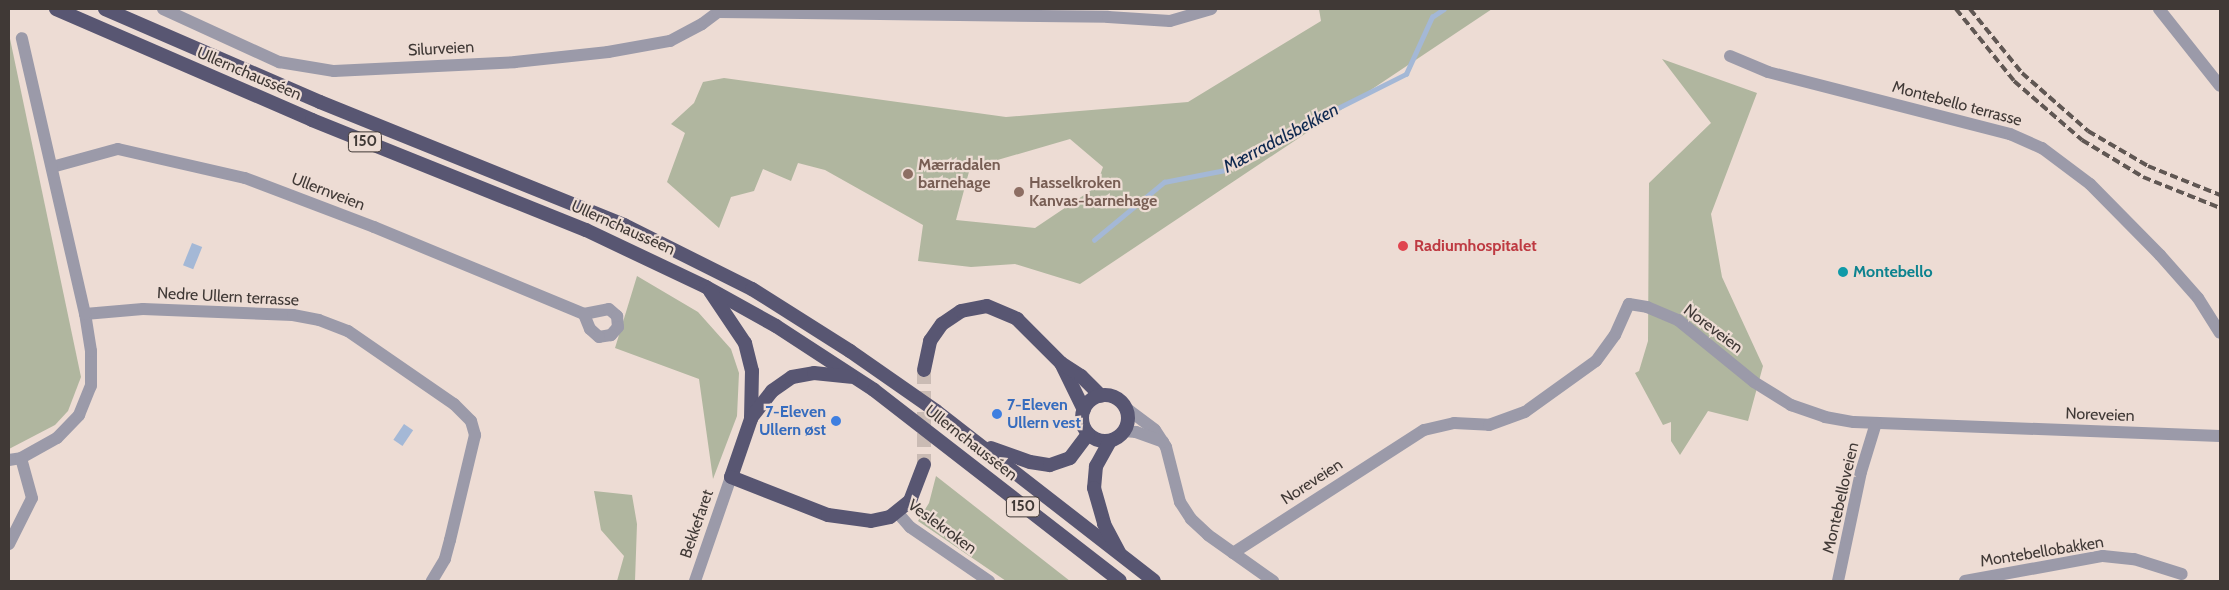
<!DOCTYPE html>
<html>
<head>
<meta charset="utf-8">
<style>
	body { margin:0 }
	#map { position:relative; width:2229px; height:590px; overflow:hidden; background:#eddcd4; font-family:Cabin,sans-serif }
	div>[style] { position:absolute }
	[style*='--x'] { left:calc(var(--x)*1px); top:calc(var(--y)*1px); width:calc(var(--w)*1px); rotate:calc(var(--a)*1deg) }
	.green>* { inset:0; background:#b0b69f }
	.water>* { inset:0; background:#a4b8d6; transform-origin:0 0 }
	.stream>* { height:4.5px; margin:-2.25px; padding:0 2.25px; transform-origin:2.25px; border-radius:2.25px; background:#a4b8d6 }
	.trunk-tunnel>* { height:14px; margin-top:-7px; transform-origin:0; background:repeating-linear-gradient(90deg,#cabbb4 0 14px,transparent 0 21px) }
	.minor>* { height:12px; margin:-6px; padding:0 6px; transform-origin:6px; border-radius:6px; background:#9b9aa9 }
	.tertiary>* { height:12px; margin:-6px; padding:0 6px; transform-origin:6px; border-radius:6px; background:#9b9aa9 }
	.trunk>* { height:14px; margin:-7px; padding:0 7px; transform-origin:7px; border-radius:7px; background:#585672 }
	.trunk>.ring { margin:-7px; padding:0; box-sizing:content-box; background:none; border:14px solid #585672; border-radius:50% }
	.rail>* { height:4px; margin-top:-2px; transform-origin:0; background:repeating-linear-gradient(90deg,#605753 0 8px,transparent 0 12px) }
	.dots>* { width:14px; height:14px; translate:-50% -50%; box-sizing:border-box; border:2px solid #eddcd4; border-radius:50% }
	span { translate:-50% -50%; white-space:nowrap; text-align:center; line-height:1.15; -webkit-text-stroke:4.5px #eddcd4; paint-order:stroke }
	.shield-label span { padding:1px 4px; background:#eddcd4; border:1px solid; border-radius:4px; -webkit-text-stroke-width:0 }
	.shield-label { font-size:15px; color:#403936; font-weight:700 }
	.street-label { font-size:16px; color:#403936 }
	.education-label { font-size:16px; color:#785e54; font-weight:700 }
	.left { translate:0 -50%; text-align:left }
	.health-label { font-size:16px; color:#be3a42; font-weight:700 }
	.culture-label { font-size:16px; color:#0d838f; font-weight:700 }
	.shop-label { font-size:16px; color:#366cbe; font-weight:700 }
	.right { translate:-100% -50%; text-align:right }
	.water-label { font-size:18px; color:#0e284f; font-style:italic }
	.frame { position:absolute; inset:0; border:10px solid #403936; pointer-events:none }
</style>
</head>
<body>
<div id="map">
	<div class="green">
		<i style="clip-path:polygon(evenodd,1319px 9px,1492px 9px,1080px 284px,1015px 264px,971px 267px,918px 261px,923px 225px,825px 170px,798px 163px,791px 181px,763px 169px,754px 191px,731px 197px,719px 228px,667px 182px,685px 133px,671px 124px,694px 103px,703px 82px,724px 78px,1006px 117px,1188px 102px,1321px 21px,1319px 9px,1070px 139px,1103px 167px,1096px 187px,1035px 228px,956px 220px,970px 168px,1070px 139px)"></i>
		<i style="clip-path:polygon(9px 34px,81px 377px,68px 411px,55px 425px,9px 449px)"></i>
		<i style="clip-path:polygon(1662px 59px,1757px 93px,1711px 214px,1722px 277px,1763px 366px,1748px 421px,1708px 411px,1680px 455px,1671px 441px,1671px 422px,1663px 425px,1635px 373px,1639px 371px,1648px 341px,1649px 183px,1711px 123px)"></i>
		<i style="clip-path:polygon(637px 276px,698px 312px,731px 349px,739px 373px,737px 416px,713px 479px,699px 379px,615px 348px)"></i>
		<i style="clip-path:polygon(936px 476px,1070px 581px,1006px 581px,918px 521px,929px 503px)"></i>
		<i style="clip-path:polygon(594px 491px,632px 495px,637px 524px,635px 581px,617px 581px,624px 556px,601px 530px)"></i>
	</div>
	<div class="water">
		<i style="left:192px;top:243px;width:11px;height:24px;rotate:22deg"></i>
		<i style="left:404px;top:424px;width:11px;height:19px;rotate:34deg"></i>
	</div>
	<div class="stream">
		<i style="--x:1094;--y:240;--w:91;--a:-39.6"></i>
		<i style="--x:1164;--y:182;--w:62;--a:-11.1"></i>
		<i style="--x:1225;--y:170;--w:64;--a:-31"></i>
		<i style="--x:1280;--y:137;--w:141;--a:-26.6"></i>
		<i style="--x:1406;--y:74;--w:63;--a:-65.5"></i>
		<i style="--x:1432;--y:17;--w:14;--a:-34"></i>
	</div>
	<div class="trunk-tunnel">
		<i style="--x:924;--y:370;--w:95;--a:90"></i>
	</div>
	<div class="minor">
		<i style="--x:163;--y:9;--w:128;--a:24.6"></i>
		<i style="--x:279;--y:62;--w:56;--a:9.3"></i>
		<i style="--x:334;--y:71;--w:181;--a:-2.8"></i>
		<i style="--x:515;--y:62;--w:94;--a:-6.1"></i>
		<i style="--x:608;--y:52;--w:63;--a:-10.1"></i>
		<i style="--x:670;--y:41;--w:36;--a:-28"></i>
		<i style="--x:702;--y:24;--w:25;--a:-37"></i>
		<i style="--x:2159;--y:9;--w:98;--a:51.6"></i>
		<i style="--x:718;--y:12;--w:390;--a:0.7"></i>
		<i style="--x:1108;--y:17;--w:62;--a:3.7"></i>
		<i style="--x:1170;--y:21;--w:43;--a:-16.3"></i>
		<i style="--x:1730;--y:56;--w:41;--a:22.8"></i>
		<i style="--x:1768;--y:72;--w:250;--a:14.4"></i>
		<i style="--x:2010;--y:134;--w:35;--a:24"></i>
		<i style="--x:2042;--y:148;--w:60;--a:36.9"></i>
		<i style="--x:2090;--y:184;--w:100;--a:45.4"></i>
		<i style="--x:2160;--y:255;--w:57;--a:48.5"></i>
		<i style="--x:2198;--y:298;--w:41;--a:57.8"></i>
		<i style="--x:52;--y:167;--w:68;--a:-15.3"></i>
		<i style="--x:118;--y:149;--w:130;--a:12.9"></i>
		<i style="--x:245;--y:178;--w:138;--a:20.8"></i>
		<i style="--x:374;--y:227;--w:227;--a:22.5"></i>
		<i style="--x:584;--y:314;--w:25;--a:-11"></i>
		<i style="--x:609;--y:309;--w:11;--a:41"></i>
		<i style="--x:617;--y:316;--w:11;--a:85"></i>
		<i style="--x:618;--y:327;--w:11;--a:131"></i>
		<i style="--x:611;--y:335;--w:12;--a:171"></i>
		<i style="--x:599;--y:337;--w:12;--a:-138"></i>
		<i style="--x:590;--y:329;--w:16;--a:-112"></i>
		<i style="--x:85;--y:314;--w:58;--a:-4.9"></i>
		<i style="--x:143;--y:309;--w:150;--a:2.3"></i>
		<i style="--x:293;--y:315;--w:26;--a:11"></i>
		<i style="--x:319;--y:320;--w:31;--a:21"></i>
		<i style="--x:348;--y:331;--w:129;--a:34.6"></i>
		<i style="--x:454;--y:404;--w:24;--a:45"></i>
		<i style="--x:471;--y:421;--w:15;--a:74"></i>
		<i style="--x:475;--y:435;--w:108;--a:103.4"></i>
		<i style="--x:450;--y:540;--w:20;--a:105"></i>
		<i style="--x:445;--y:559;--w:26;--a:121"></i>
		<i style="--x:1126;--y:408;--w:36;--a:37"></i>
		<i style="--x:1155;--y:430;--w:20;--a:57"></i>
		<i style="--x:1166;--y:447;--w:57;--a:75.7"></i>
		<i style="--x:1180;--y:502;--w:20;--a:57"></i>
		<i style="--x:1191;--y:519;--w:23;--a:43"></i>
		<i style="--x:1208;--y:535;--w:80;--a:35.3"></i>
		<i style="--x:1124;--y:431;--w:12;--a:5"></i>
		<i style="--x:1136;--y:432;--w:29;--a:20"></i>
		<i style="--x:9;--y:460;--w:12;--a:-9"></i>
		<i style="--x:21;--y:458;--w:41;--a:-29.1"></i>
		<i style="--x:57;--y:438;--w:32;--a:-46"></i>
		<i style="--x:79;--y:415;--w:31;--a:-68"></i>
		<i style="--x:91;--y:386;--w:35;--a:-90"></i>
		<i style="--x:91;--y:351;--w:37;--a:-99"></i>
		<i style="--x:85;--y:314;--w:283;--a:-102.9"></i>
		<i style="--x:897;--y:512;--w:20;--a:49"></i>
		<i style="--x:910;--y:527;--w:96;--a:34.4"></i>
		<i style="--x:9;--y:544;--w:51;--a:-63.4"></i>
		<i style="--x:32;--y:498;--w:41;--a:-105.4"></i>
		<i style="--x:1233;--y:553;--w:227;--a:-32.8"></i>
		<i style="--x:1424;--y:430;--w:31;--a:-13"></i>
		<i style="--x:1454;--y:423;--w:35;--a:3"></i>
		<i style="--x:1489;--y:425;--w:38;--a:-20"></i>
		<i style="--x:1525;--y:412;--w:87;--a:-35.7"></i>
		<i style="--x:1596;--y:361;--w:32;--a:-54"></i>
		<i style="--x:1615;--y:335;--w:34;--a:-66"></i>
		<i style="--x:1629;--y:304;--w:18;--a:9"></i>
		<i style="--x:1647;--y:307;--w:34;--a:23"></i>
		<i style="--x:1678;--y:320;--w:98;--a:39.2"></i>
		<i style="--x:1754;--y:382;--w:44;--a:31.9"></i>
		<i style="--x:1791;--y:405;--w:36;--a:19"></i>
		<i style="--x:1825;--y:417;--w:29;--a:10"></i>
		<i style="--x:1854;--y:422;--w:366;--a:2.2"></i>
		<i style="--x:1838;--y:581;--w:111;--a:-78.1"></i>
		<i style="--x:1861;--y:472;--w:51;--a:-73"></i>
		<i style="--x:1965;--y:581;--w:140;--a:-10.3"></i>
		<i style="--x:2103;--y:556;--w:31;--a:6"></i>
		<i style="--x:2134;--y:559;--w:50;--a:17.4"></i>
	</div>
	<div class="tertiary">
		<i style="--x:695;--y:581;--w:110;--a:-70.9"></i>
	</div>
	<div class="trunk">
		<i style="--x:56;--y:9;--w:279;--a:23.4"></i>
		<i style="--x:312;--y:120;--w:295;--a:21.9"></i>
		<i style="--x:586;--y:230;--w:133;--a:25.4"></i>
		<i style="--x:706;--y:287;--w:80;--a:29.1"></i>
		<i style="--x:776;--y:326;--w:117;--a:33.1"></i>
		<i style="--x:874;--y:390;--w:311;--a:37.8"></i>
		<i style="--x:105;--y:9;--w:234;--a:23.4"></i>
		<i style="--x:320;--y:102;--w:328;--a:22"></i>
		<i style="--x:624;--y:225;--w:143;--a:26.6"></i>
		<i style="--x:752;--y:289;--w:116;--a:32.3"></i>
		<i style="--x:850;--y:351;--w:105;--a:34.9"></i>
		<i style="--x:936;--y:411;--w:276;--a:37.9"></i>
		<i style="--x:710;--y:291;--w:63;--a:56.1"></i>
		<i style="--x:745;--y:343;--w:29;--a:76"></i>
		<i style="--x:752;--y:371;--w:48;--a:91.2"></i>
		<i style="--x:751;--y:419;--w:61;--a:109"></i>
		<i style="--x:731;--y:477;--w:104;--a:21.4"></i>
		<i style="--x:828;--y:515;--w:43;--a:7.9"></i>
		<i style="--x:871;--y:521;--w:19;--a:-12"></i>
		<i style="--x:890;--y:517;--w:26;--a:-39"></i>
		<i style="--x:910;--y:501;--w:39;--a:-69"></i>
		<i style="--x:1061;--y:363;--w:52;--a:63.9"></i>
		<i style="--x:924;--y:370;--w:30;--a:-78"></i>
		<i style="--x:930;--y:341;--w:21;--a:-55"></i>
		<i style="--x:942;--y:324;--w:23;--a:-34"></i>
		<i style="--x:961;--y:311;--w:26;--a:-11"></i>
		<i style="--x:987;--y:306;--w:33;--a:23"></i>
		<i style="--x:1017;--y:319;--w:62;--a:45"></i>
		<i style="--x:1061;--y:363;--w:24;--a:33"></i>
		<i style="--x:1081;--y:376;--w:28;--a:45"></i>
		<i class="ring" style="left:1082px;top:395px;width:32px;height:32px"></i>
		<i style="--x:751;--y:418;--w:34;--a:-52"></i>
		<i style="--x:772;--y:391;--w:24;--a:-35"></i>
		<i style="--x:792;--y:377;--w:22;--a:-10"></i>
		<i style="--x:814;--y:373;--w:37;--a:6"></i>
		<i style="--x:1110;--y:441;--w:29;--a:119"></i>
		<i style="--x:1096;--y:466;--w:22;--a:95"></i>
		<i style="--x:1094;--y:488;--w:37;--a:74"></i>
		<i style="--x:1104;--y:524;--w:32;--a:62"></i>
		<i style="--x:991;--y:448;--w:41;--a:19.7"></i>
		<i style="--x:1030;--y:462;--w:20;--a:9"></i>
		<i style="--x:1050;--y:465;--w:21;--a:-19"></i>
		<i style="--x:1070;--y:458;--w:30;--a:-53"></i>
	</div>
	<div class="rail">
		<i style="--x:1956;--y:9;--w:92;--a:51.1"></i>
		<i style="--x:2014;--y:81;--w:90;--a:40.9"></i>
		<i style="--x:2082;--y:140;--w:71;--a:31.2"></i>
		<i style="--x:2143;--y:177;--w:83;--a:21.9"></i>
		<i style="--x:1970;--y:9;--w:82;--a:50.9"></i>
		<i style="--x:2022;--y:73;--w:88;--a:41.3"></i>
		<i style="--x:2088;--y:131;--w:69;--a:30.3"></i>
		<i style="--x:2148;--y:166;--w:78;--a:21.9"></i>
	</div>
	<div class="dots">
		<i style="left:908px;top:174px;background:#8d6e63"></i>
		<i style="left:1019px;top:192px;background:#8d6e63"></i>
		<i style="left:1403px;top:246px;background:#e0444e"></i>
		<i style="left:1843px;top:272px;background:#0f9aa8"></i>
		<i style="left:997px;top:414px;background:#3f7fe0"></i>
		<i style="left:836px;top:421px;background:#3f7fe0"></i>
	</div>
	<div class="shield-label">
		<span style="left:365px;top:142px">150</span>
		<span style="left:1023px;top:507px">150</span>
	</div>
	<div class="street-label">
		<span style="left:441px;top:49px;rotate:-3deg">Silurveien</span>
		<span style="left:249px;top:74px;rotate:23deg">Ullernchausséen</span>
		<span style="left:1957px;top:104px;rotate:15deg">Montebello terrasse</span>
		<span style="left:328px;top:192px;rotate:21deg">Ullernveien</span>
		<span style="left:623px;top:228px;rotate:24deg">Ullernchausséen</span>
		<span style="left:228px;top:297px;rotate:3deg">Nedre Ullern terrasse</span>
		<span style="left:1713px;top:329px;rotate:37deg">Noreveien</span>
		<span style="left:2100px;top:415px;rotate:2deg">Noreveien</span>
		<span style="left:971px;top:443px;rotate:38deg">Ullernchausséen</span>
		<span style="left:1312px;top:482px;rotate:-33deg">Noreveien</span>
		<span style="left:1841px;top:498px;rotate:-77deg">Montebelloveien</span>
		<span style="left:697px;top:524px;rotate:-71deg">Bekkefaret</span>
		<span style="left:942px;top:527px;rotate:36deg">Veslekroken</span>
		<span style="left:2042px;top:552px;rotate:-9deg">Montebellobakken</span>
	</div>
	<div class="education-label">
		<span class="left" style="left:918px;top:174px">Mærradalen<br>barnehage</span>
		<span class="left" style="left:1029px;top:192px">Hasselkroken<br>Kanvas-barnehage</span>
	</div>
	<div class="health-label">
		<span class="left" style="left:1414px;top:246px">Radiumhospitalet</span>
	</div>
	<div class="culture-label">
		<span class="left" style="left:1853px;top:272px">Montebello</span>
	</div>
	<div class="shop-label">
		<span class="left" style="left:1007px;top:414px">7-Eleven<br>Ullern vest</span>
		<span class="right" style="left:826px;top:421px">7-Eleven<br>Ullern øst</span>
	</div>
	<div class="water-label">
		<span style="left:1281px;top:138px;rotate:-28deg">Mærradalsbekken</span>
	</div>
	<div class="frame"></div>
</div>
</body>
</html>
